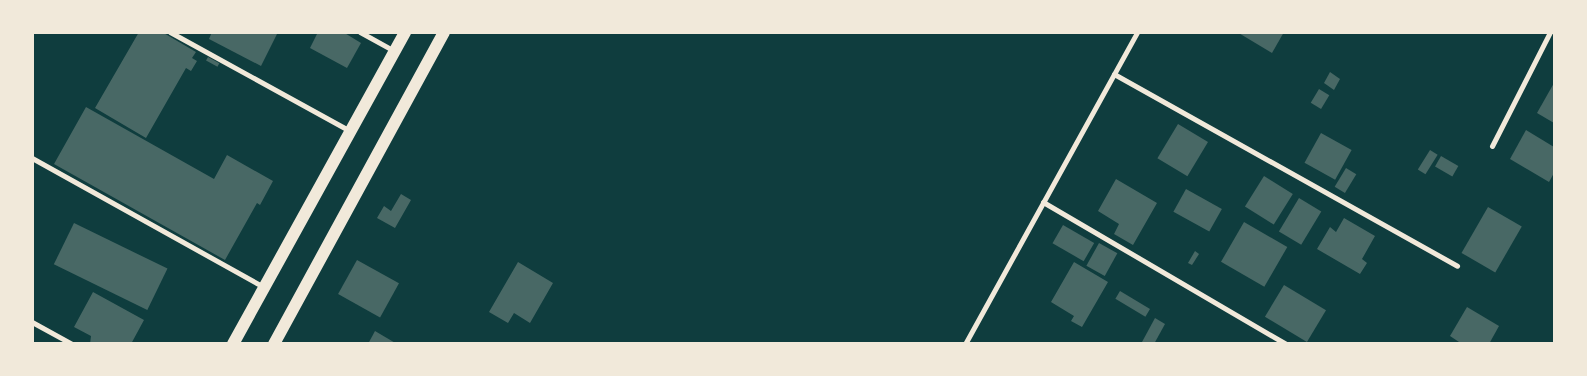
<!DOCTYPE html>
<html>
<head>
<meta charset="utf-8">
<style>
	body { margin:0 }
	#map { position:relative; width:1587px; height:376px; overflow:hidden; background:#0f3d3e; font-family:"PT Sans",sans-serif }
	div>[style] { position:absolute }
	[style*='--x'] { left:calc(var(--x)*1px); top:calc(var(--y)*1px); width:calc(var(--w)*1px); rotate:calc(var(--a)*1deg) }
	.building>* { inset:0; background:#486865; transform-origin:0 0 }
	.minor>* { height:5px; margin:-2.5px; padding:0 2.5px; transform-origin:2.5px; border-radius:2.5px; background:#f1e9da }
	.primary>* { height:12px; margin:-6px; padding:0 6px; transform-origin:6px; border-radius:6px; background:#f1e9da }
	span { translate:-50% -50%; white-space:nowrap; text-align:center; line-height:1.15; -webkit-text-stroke:4px #f1e9da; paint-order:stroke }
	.frame { position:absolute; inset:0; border:34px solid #f1e9da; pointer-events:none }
</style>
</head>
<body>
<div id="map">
	<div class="building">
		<i style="clip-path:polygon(139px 32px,162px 32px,196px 52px,192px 58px,197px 61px,191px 71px,186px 68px,146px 138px,95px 108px)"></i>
		<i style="clip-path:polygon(212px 32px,278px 32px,261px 66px,209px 39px)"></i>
		<i style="clip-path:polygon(318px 32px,343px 32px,361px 43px,347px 68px,310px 48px)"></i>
		<i style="clip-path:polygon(1237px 32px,1284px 32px,1272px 53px)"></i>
		<i style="left:208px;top:57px;width:13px;height:4px;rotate:29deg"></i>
		<i style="clip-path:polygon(1330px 72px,1340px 79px,1334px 90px,1324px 83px)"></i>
		<i style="clip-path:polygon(1554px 83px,1554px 123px,1537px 113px)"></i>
		<i style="left:1319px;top:89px;width:12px;height:16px;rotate:31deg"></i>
		<i style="clip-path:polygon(86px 107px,214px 179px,227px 155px,273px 181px,260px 205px,257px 203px,225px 260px,54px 164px)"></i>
		<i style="left:1178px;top:124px;width:35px;height:40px;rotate:31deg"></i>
		<i style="clip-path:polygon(1526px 130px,1554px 147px,1554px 173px,1549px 182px,1510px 159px)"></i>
		<i style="left:1321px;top:133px;width:35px;height:34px;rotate:29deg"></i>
		<i style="left:1430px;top:150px;width:9px;height:23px;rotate:32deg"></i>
		<i style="left:1441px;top:156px;width:20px;height:12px;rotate:30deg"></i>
		<i style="left:1346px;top:168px;width:12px;height:22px;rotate:31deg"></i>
		<i style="left:1264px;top:176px;width:34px;height:36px;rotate:32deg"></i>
		<i style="clip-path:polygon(1116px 179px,1157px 203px,1133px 245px,1114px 234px,1119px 224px,1098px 211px)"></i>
		<i style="left:1186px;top:189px;width:41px;height:26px;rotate:29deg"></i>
		<i style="clip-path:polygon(401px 194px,411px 200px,395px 228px,377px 218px,384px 206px,391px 211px)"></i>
		<i style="left:1299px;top:198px;width:26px;height:39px;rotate:31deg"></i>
		<i style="left:1488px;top:207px;width:39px;height:53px;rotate:30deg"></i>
		<i style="clip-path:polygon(1344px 218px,1375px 236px,1362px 259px,1367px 263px,1360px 274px,1317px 249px,1330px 227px,1336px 232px)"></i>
		<i style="left:1244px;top:222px;width:50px;height:46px;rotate:30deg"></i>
		<i style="left:74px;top:223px;width:104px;height:46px;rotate:26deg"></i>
		<i style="left:1063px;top:225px;width:36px;height:21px;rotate:30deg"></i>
		<i style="left:1099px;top:243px;width:21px;height:26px;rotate:29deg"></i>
		<i style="clip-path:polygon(1195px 251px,1199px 254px,1192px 265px,1188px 263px)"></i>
		<i style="left:357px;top:260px;width:48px;height:39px;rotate:29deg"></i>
		<i style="clip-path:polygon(518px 262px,553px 283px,530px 323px,514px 313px,508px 323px,489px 312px)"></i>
		<i style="clip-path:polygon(1074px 262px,1108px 282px,1082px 327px,1071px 321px,1074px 316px,1051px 302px)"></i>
		<i style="left:1284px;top:285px;width:49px;height:37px;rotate:31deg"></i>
		<i style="left:1120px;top:291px;width:35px;height:9px;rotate:31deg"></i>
		<i style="clip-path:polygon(93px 292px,144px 320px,131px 344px,90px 344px,91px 336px,74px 327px)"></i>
		<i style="clip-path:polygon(1467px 307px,1499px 326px,1489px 344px,1462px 344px,1450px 336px)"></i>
		<i style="clip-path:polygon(1155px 318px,1165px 324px,1154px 344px,1145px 344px,1142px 342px)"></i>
		<i style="clip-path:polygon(375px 331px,397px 344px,368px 344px)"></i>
	</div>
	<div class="minor">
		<i style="--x:170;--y:32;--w:205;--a:28.8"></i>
		<i style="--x:360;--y:32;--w:39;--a:29"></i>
		<i style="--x:1114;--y:74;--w:393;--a:29.2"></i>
		<i style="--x:1492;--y:146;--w:128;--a:-63"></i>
		<i style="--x:32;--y:158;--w:265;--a:29.1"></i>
		<i style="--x:1043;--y:202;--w:281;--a:30.3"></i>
		<i style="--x:32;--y:322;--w:46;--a:28.8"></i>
		<i style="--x:965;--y:344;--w:356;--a:-61.1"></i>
	</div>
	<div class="primary">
		<i style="--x:233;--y:344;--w:356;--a:-61.1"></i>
		<i style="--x:274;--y:344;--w:355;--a:-61.4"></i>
	</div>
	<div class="frame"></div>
</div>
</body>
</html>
